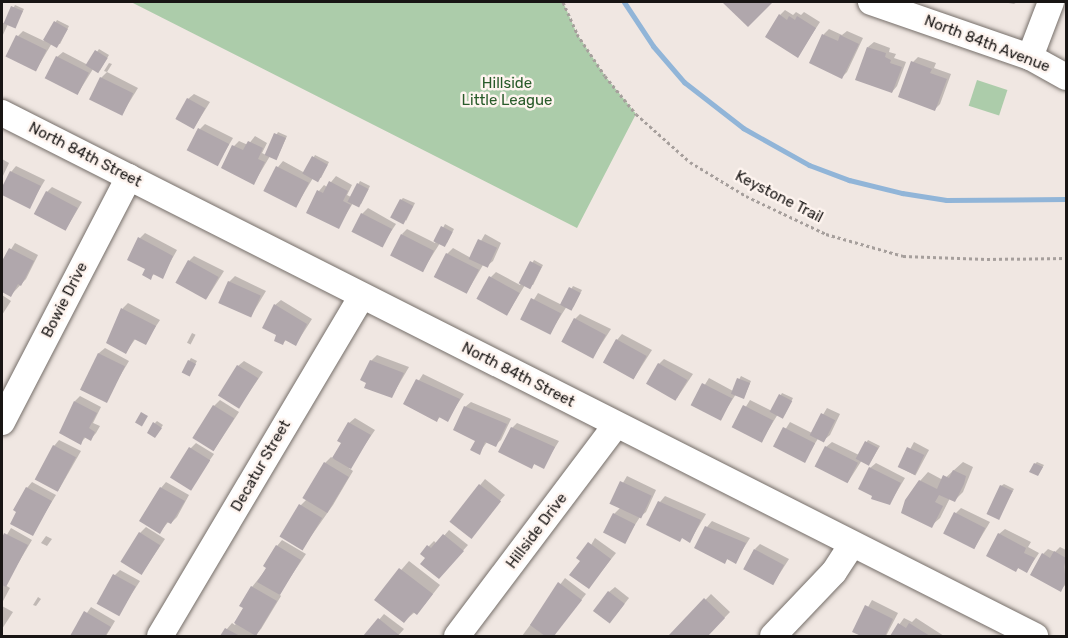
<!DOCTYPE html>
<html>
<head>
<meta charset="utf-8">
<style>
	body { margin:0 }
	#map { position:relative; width:1068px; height:638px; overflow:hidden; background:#f0e7e2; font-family:Rubik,sans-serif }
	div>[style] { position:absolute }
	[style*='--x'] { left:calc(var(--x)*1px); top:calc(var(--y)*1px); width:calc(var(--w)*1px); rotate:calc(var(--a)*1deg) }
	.green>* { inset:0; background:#acccaa; transform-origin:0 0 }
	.shadow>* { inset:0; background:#0003; transform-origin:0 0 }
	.stream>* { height:5px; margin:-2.5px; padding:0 2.5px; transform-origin:2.5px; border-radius:2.5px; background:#91b5d8 }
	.building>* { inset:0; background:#b0a7ac; transform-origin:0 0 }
	.path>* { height:3px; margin-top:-1.5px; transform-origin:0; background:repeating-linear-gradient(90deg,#a69f9c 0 3px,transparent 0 6px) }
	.roads { filter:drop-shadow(0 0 2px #756e69) drop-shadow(0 0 2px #756e69) }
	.minor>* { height:26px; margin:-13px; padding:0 13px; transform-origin:13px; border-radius:13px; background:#fff }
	span { translate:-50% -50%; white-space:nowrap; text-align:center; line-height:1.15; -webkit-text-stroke:5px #fef4ef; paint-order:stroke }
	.street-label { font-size:15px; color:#181514 }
	.park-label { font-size:15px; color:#295b2a }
	.frame { position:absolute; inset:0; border:3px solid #181514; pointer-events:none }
</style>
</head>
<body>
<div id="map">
	<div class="green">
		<i style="clip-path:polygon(131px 2px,563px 2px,577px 34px,605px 76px,636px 114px,577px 228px)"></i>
		<i style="left:977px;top:80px;width:32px;height:27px;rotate:18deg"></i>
	</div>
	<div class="shadow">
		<i style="clip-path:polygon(724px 2px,771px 2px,748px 25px)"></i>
		<i style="clip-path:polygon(1003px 2px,1017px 2px,1014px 4px)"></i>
		<i style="clip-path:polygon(15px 5px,24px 9px,16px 24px,14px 27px,8px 24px,2px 37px,2px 22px,5px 24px)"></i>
		<i style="clip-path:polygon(785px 10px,793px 15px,796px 12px,801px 15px,804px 12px,820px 22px,798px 56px,780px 15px)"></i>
		<i style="clip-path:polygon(57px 20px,69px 26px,60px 44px,52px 43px,36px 70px,18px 36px,23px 31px,44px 41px)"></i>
		<i style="clip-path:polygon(829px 29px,842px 35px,847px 31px,863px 38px,847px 72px,842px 77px,811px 62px,824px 34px)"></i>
		<i style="clip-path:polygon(874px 42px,890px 48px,889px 52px,896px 54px,894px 58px,906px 62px,897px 86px,892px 92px,868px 47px)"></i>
		<i style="clip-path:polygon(99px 49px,109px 55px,100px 70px,93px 69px,78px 93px,57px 57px,63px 52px,88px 65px)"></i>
		<i style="clip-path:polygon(918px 57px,936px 63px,934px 68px,951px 74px,940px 104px,935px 109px,913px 62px)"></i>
		<i style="clip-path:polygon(109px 63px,112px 64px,107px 72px,104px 71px)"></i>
		<i style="clip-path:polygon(107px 72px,138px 88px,122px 114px,101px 78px)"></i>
		<i style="clip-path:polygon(194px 94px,210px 102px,195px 126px,188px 99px)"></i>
		<i style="clip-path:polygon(205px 124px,233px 138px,217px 165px,200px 129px)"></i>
		<i style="clip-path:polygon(278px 132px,287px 136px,278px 156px,270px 156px,254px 183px,234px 146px,239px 141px,248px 145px,255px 136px,267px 143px,262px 153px,266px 155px)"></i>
		<i style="clip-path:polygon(315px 155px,329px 162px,321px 178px,313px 178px,296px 206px,278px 167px,283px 161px,305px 173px)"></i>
		<i style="clip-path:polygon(2px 159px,9px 163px,2px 178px)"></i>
		<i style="clip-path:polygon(16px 166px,45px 180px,29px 207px,2px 193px,11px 172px)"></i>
		<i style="clip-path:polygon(336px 176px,352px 185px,347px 195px,351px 197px,360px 181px,370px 186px,361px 204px,353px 203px,338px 227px,319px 191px,324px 185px,327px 187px)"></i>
		<i style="clip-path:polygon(52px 187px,82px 202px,66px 229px,47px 192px)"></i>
		<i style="clip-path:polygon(403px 198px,415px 203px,406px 221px,401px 200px)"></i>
		<i style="clip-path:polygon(368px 208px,396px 224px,381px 247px,362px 214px)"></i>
		<i style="clip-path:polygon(445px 224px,454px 229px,447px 243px,440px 243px,423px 270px,402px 234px,407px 229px,435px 243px)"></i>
		<i style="clip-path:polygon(145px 233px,177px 250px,162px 277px,155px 273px,150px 278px,140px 238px)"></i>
		<i style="clip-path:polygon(485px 234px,501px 243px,493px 261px,487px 266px,483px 265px,467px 292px,447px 254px,453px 248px,471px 258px)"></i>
		<i style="clip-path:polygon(15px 243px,38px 255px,26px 279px,11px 295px,2px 290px,2px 264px)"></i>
		<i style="clip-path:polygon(194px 256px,224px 271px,207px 298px,189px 261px)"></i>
		<i style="clip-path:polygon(534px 260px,543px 265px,533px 285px,525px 285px,508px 313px,491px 277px,496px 272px,520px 285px)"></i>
		<i style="clip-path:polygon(235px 276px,266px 291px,251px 316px,229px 282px)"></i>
		<i style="clip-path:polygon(573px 286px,582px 290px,574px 306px,572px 308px,567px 306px,550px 333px,522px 319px,538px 293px,562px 305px)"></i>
		<i style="clip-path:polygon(2px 295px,11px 301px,2px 315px)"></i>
		<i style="clip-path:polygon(281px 300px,312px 319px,296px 344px,287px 339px,283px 343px,278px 335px,275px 305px)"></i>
		<i style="clip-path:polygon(128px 303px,160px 320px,145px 343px,136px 338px,126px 352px,108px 343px,123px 308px)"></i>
		<i style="clip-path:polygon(580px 314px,611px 329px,593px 357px,575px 319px)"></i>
		<i style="left:192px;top:333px;width:4px;height:11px;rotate:27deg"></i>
		<i style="clip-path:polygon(622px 334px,652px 350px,634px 378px,617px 340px)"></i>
		<i style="clip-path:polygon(105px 348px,129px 361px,105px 401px,84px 390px,99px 353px)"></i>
		<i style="clip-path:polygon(377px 355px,409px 367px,392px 396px,371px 361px)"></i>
		<i style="clip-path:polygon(191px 358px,197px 361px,191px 372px,183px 371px)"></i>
		<i style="clip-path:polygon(664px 359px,693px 374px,677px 398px,659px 364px)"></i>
		<i style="clip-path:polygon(244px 361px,263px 372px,239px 407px,238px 366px)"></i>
		<i style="clip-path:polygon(423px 374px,464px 394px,447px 420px,441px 416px,437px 420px,405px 403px)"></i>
		<i style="clip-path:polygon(741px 376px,751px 381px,745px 395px,736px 394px,720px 419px,693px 404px,709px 378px,733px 391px)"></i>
		<i style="clip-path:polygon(782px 393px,793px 398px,785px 414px,783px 416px,778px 414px,762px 440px,734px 426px,750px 400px,772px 411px)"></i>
		<i style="clip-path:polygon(80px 396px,101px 407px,93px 423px,100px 426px,96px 433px,91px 439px,86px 437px,80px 443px,75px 401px)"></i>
		<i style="clip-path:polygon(220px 400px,239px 412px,214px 450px,214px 406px)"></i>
		<i style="clip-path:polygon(471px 402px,511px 419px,501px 440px,495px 445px,487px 442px,479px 453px,465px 407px)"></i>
		<i style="clip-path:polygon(827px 408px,840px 414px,830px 435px,824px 440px,819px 437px,804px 461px,775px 446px,790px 422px,812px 433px)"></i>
		<i style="clip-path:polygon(355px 418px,375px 430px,349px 468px,353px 471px,333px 505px,302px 549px,301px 505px,307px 499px,325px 463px,331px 457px,334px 459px,343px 442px,349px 423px)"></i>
		<i style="clip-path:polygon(157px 421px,163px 425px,157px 434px,155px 423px)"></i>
		<i style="clip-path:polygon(517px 423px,559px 441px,543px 467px,535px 463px,532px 467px,512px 428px)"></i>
		<i style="clip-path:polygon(59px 440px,81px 451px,58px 491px,54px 446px)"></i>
		<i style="clip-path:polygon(868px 440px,880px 446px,871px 461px,862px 460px,848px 482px,826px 447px,832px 442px,859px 455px)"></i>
		<i style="left:914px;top:442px;width:17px;height:29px;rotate:28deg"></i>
		<i style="clip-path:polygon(196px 443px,214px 454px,190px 489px,191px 448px)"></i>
		<i style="clip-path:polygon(963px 462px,973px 467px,963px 492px,955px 500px,950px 498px,940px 518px,931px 526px,920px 481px,928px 472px,943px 480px)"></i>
		<i style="clip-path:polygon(1037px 462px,1044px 465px,1038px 475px,1035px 464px)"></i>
		<i style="clip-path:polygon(876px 463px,905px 478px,890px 503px,874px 495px,870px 468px)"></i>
		<i style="clip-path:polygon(627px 476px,656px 490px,646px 512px,640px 517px,624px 542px,614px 514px,620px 508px,611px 503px)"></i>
		<i style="clip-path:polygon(485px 479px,505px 495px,474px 530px,451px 522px)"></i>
		<i style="clip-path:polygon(32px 482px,56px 495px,32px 534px,27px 488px)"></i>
		<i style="clip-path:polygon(166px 482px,189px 495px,177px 517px,171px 523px,169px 521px,160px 532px,161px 488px)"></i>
		<i style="clip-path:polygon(1004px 484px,1014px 489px,998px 518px,1001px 486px)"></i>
		<i style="clip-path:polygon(665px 496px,706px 514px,690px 541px,660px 502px)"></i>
		<i style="clip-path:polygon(961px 508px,990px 522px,975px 547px,956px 513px)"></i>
		<i style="clip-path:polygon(712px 521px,750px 538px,735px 562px,728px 558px,725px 562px,707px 527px)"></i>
		<i style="clip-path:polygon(146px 527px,165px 539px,142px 573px,140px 533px)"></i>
		<i style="clip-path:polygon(11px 528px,32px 540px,5px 585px,10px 588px,2px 603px,2px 543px)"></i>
		<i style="clip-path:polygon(1005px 529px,1031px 542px,1028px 547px,1039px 553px,1027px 571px,1019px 567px,1016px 570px,999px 534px)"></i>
		<i style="clip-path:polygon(449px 530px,468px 545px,444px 572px,427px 558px,429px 546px,434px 541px,437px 544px)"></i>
		<i style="clip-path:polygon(46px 536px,52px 539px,47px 546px,41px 543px)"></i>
		<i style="clip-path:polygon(595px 538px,616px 553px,589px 587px,582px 561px)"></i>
		<i style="clip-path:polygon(282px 540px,306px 554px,279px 594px,281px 596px,261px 629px,254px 636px,221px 636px,232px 623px,235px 625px,245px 607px,252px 587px,268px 567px,277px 546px)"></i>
		<i style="clip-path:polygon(760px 544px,789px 559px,773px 584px,755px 549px)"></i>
		<i style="clip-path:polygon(1060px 547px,1066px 550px,1066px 584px,1061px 590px,1043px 554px,1048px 549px,1055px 552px)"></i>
		<i style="clip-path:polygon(409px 561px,440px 585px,425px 604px,404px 621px,376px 599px)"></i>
		<i style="clip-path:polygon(120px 570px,140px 581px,118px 615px,115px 575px)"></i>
		<i style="clip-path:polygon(565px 578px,586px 594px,553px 636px,522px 636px)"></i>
		<i style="clip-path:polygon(615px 587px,629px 598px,615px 616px,609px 592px)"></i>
		<i style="clip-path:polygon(711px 594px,730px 612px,707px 636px,704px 634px,701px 636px,673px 636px,672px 635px)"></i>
		<i style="clip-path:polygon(38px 597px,41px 599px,36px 606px,33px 605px)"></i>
		<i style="clip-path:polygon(872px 600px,898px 613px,886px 636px,864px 636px,854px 632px)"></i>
		<i style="clip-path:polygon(2px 606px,13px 612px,2px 629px)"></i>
		<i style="clip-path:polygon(91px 607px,115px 621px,106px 636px,71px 636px)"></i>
		<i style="clip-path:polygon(384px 614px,404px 629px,398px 636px,365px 636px)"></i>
		<i style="clip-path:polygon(904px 618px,912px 622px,916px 618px,944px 636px,891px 636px)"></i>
	</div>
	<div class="stream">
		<i style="--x:624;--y:2;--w:53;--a:56.6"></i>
		<i style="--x:653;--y:46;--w:48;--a:49.3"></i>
		<i style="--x:684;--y:82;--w:75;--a:37.9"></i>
		<i style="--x:743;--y:128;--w:76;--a:29.3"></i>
		<i style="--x:809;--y:165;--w:43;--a:20.6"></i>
		<i style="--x:849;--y:180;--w:55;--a:13.8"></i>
		<i style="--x:902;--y:193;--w:45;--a:9"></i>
		<i style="--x:946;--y:200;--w:120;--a:-0.5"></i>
	</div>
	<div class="building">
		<i style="clip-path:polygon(722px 2px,771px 2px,772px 3px,748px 27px)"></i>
		<i style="left:11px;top:6px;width:13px;height:19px;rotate:23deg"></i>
		<i style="clip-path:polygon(779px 14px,787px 20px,789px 16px,795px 20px,797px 16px,816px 28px,798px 58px,765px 37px)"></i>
		<i style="left:54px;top:21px;width:16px;height:22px;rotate:30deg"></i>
		<i style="clip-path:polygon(822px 34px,838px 41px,840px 35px,859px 44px,842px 79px,809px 63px)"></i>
		<i style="left:16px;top:35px;width:34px;height:24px;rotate:26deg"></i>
		<i style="clip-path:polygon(867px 47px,886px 53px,885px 57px,891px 60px,890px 63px,902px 67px,892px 93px,855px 80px)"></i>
		<i style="left:95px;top:50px;width:15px;height:18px;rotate:32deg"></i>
		<i style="left:56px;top:56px;width:37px;height:25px;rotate:27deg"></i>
		<i style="clip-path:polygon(911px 61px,932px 69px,930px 73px,947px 79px,935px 111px,898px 97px)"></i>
		<i style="left:100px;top:77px;width:37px;height:25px;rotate:26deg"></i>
		<i style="left:187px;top:98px;width:21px;height:24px;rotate:29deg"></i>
		<i style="left:198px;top:128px;width:35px;height:25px;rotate:27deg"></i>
		<i style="left:274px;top:133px;width:13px;height:24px;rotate:23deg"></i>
		<i style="clip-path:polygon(248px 141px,263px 148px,258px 159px,265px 162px,254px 185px,221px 168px,232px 145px,243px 150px)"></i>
		<i style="left:312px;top:156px;width:18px;height:20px;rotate:29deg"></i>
		<i style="left:276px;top:166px;width:37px;height:28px;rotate:27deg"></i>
		<i style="clip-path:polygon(10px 171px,41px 186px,30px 209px,2px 195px,2px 187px)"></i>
		<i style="clip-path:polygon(329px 181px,348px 191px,343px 201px,351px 205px,339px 229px,306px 213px,317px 190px,323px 193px)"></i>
		<i style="left:357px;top:183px;width:13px;height:21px;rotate:27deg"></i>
		<i style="left:46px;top:191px;width:36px;height:26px;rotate:28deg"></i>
		<i style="left:400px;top:199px;width:15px;height:21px;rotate:28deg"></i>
		<i style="left:361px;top:213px;width:35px;height:21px;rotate:27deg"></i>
		<i style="left:441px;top:226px;width:13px;height:17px;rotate:27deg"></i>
		<i style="left:401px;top:234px;width:37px;height:24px;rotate:27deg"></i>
		<i style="clip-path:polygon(138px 237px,173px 256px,163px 279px,153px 274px,151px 280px,142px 275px,145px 269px,127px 260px)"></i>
		<i style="left:478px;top:239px;width:21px;height:22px;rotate:25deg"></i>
		<i style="clip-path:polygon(9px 248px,34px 261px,21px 286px,18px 284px,11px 297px,2px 292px,2px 261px)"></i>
		<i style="left:446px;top:253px;width:37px;height:27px;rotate:27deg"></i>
		<i style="left:188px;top:260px;width:35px;height:26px;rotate:29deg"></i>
		<i style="left:530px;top:261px;width:13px;height:25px;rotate:27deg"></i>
		<i style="left:489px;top:276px;width:35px;height:26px;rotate:29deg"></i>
		<i style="left:228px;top:281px;width:36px;height:24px;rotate:24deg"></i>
		<i style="left:569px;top:287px;width:13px;height:20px;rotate:27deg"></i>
		<i style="left:531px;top:298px;width:34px;height:24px;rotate:27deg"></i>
		<i style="clip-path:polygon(274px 304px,307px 324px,296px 346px,285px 340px,283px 345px,274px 341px,276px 335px,262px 328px)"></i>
		<i style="clip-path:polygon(121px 308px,156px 326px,146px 345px,134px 339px,126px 354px,106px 343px)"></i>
		<i style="left:574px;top:318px;width:36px;height:27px;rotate:28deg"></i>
		<i style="left:616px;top:339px;width:35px;height:27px;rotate:29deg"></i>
		<i style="left:98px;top:353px;width:30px;height:41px;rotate:26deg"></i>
		<i style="left:188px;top:360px;width:9px;height:14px;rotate:27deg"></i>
		<i style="clip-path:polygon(370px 360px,404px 373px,392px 398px,364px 388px,366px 383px,360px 380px)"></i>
		<i style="left:658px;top:363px;width:34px;height:24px;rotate:30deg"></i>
		<i style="left:237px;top:365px;width:25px;height:36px;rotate:32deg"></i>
		<i style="left:737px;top:378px;width:14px;height:17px;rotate:21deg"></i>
		<i style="clip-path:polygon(416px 379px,460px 399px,448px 422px,439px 417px,437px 422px,403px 404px)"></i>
		<i style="left:702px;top:383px;width:34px;height:25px;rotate:27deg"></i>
		<i style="left:779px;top:394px;width:15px;height:20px;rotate:28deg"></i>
		<i style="clip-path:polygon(74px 401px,97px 413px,89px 428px,95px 432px,91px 441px,84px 437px,81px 445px,59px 433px)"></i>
		<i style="left:213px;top:405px;width:25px;height:39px;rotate:32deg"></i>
		<i style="left:743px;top:405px;width:34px;height:25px;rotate:27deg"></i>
		<i style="clip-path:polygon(464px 406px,507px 424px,496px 447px,485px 442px,480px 455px,470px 450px,475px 441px,453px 430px)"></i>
		<i style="left:141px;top:412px;width:8px;height:12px;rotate:30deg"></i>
		<i style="left:821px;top:413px;width:16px;height:25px;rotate:27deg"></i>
		<i style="clip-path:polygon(153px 422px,162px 428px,155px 438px,147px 433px)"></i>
		<i style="clip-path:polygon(348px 422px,371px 435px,351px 469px,332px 458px,341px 443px,337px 441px)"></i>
		<i style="clip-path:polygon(511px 427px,555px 447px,544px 469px,534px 464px,532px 469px,498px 452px)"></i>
		<i style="left:783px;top:427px;width:36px;height:22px;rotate:27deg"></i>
		<i style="left:865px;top:441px;width:15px;height:20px;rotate:28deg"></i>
		<i style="left:53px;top:445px;width:26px;height:39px;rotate:28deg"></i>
		<i style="left:825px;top:446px;width:37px;height:23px;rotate:27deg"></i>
		<i style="left:189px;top:447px;width:25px;height:36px;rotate:32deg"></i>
		<i style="left:907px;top:447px;width:19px;height:22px;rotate:25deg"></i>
		<i style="left:324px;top:462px;width:29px;height:42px;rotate:31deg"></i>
		<i style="clip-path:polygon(1034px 463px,1043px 467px,1038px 476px,1029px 472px)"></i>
		<i style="clip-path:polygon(869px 467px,901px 483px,890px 505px,871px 499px,872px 496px,858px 489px)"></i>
		<i style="clip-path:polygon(953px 470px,966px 476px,964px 484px,955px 502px,939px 495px,935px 502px,943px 506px,932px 528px,901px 513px,905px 500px,919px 480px,937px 489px,943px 475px,949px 478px)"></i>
		<i style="left:620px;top:481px;width:35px;height:25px;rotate:25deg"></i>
		<i style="left:479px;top:484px;width:28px;height:48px;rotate:38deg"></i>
		<i style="left:1000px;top:485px;width:14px;height:32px;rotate:25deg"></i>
		<i style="clip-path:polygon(26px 487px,52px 501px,33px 536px,10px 524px,16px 512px,13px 510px)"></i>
		<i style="clip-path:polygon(160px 487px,185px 501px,171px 524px,167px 522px,160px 534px,139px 521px)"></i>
		<i style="clip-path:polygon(658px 501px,701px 520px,690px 543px,682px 538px,680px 542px,646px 525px)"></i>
		<i style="left:299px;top:504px;width:27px;height:38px;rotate:31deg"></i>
		<i style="left:954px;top:512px;width:35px;height:24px;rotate:27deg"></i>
		<i style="left:613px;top:513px;width:25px;height:22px;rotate:27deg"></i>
		<i style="clip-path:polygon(705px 526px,746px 543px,736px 564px,727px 559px,725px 564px,694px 548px)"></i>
		<i style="left:139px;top:532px;width:25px;height:35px;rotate:32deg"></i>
		<i style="clip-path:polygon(4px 533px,28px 545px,6px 587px,2px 585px,2px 538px)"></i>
		<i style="clip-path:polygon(998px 533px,1026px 548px,1024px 553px,1035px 558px,1027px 573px,1018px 568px,1016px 572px,986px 556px)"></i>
		<i style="clip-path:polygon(443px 534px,464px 551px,439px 579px,420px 564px,425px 558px,420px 554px,427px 545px,431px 548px)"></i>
		<i style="clip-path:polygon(588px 542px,611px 559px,589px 589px,569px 575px,580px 561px,576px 558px)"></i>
		<i style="clip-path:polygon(276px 545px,301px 560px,280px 595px,257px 582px,266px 568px,263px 566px)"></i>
		<i style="left:754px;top:549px;width:34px;height:23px;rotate:28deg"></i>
		<i style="clip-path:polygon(1054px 551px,1066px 558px,1064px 567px,1066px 581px,1061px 592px,1030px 575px,1042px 553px,1050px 558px)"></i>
		<i style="clip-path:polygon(399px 568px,433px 594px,417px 615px,413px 612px,404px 623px,374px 600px)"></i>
		<i style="left:113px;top:574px;width:26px;height:34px;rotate:29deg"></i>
		<i style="clip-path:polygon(558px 582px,582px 600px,554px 636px,545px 636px,530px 625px)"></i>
		<i style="clip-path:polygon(251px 586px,277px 601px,256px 636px,234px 623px,243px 608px,239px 606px)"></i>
		<i style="left:608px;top:591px;width:21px;height:25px;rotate:37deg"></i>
		<i style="clip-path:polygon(704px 598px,725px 618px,708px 636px,671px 636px,669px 635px)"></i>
		<i style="clip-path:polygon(865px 605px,893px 619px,885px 636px,861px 636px,852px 632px)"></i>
		<i style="clip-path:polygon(84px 611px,111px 627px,105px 636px,70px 636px)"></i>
		<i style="clip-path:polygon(378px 618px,399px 635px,398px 636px,363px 636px)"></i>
		<i style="clip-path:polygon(898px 623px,906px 628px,909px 623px,930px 636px,890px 636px)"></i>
		<i style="clip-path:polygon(225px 628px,240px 636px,220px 636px)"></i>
	</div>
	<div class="path">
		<i style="--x:563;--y:2;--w:35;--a:66"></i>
		<i style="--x:577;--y:34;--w:50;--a:56.3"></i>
		<i style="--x:605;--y:76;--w:49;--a:50.8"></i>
		<i style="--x:636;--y:114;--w:72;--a:41.6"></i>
		<i style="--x:690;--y:162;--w:66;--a:31.3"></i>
		<i style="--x:746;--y:196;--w:89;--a:25.4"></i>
		<i style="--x:826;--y:234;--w:80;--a:15.9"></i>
		<i style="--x:903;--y:256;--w:84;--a:2"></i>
		<i style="--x:987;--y:259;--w:79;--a:-0.7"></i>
	</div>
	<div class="roads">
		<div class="minor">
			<i style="--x:871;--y:2;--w:168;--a:19.1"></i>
			<i style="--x:1030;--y:57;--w:41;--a:29.1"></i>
			<i style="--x:1030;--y:57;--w:59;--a:-69.1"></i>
			<i style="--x:2;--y:113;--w:1158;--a:26.85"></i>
			<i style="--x:2;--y:422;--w:276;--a:-62.6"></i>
			<i style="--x:160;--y:636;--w:395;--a:-59.3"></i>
			<i style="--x:457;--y:636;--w:264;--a:-53"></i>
			<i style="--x:773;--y:636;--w:88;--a:-46.4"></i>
			<i style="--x:834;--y:572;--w:33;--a:-57"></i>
		</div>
	</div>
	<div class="street-label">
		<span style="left:987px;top:44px;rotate:21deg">North 84th Avenue</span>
		<span style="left:85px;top:155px;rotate:27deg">North 84th Street</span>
		<span style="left:779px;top:197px;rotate:27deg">Keystone Trail</span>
		<span style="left:65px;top:300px;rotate:-63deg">Bowie Drive</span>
		<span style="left:518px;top:375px;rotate:27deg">North 84th Street</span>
		<span style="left:261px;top:466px;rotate:-60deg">Decatur Street</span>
		<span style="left:537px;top:531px;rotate:-53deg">Hillside Drive</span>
	</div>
	<div class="park-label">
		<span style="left:507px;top:92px">Hillside<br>Little League</span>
	</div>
	<div class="frame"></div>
</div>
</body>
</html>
